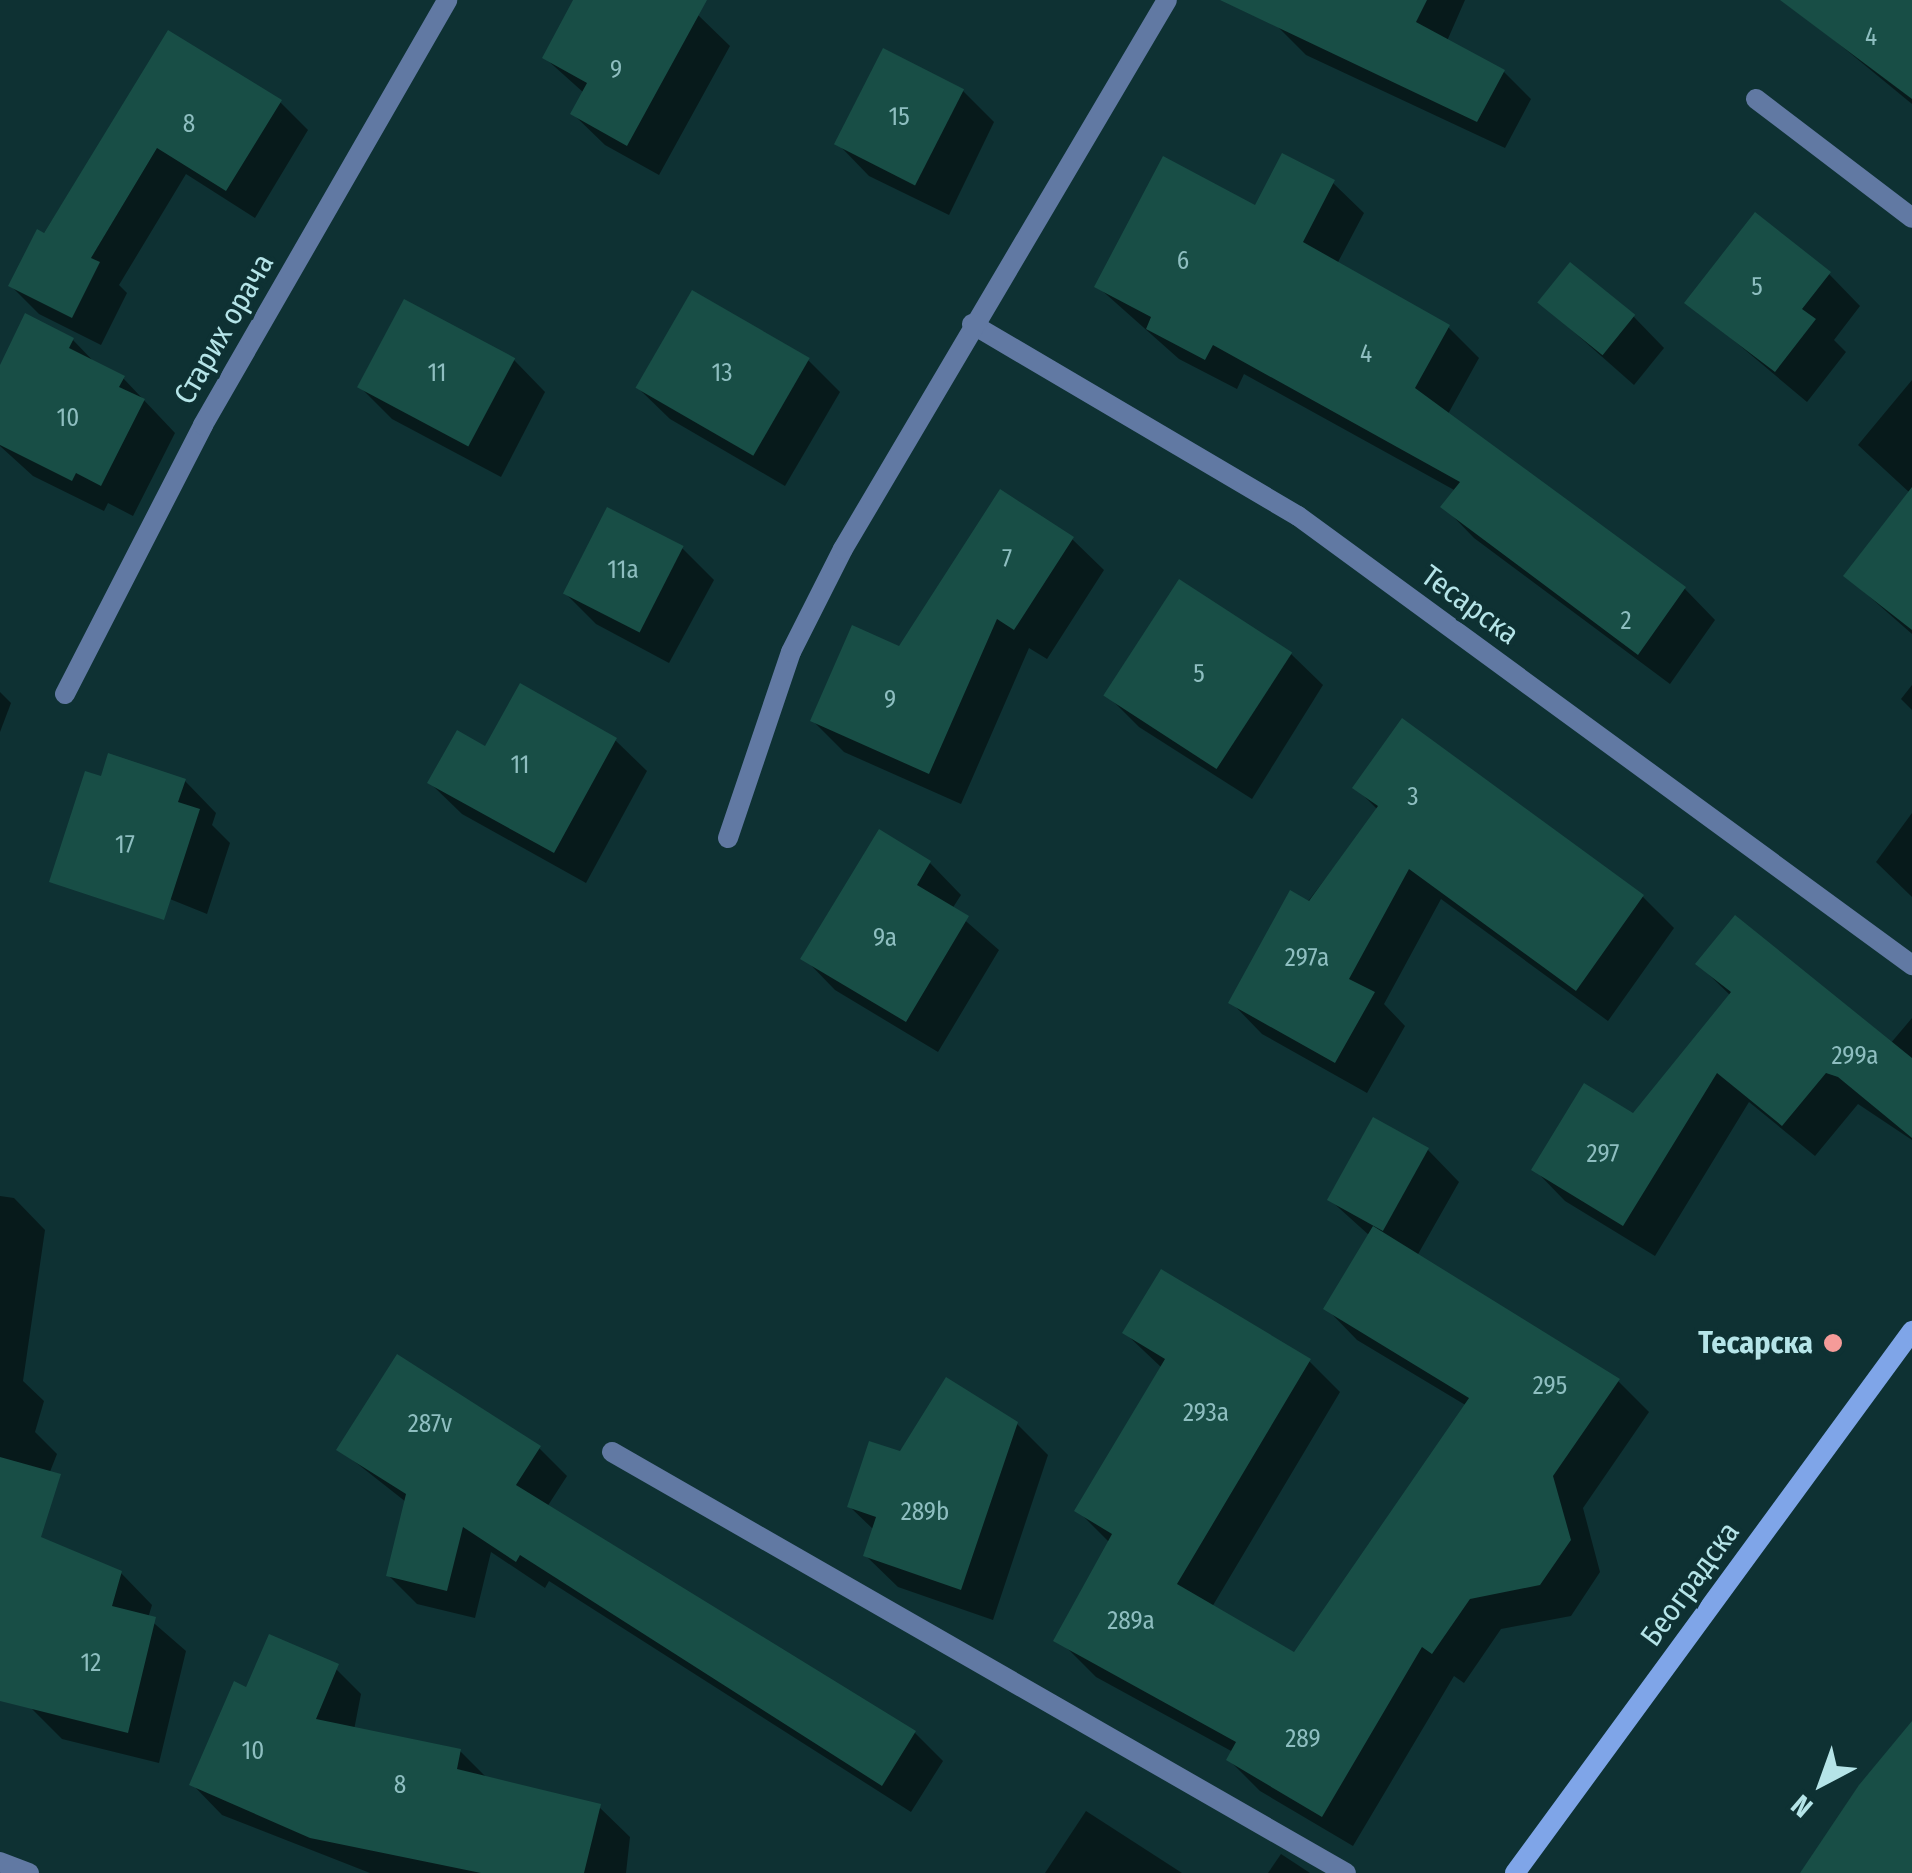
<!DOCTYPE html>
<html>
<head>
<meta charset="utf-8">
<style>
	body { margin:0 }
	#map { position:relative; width:1912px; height:1873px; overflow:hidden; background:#0e3133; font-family:"Fira Sans Condensed",sans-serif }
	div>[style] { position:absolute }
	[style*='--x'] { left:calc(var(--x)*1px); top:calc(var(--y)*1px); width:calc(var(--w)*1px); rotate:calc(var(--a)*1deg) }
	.shadow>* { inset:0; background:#0007 }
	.building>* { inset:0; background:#184e46; transform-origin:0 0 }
	.service>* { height:20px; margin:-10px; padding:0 10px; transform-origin:10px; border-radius:10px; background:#6179a3 }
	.minor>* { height:20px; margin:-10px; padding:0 10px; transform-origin:10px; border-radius:10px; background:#6179a3 }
	.secondary>* { height:20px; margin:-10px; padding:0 10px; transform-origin:10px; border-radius:10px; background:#7fa5e8 }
	.dots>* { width:28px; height:28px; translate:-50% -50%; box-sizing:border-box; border:5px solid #0e3133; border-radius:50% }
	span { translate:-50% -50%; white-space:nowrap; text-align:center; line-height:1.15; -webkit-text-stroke:8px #0e3133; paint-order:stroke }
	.number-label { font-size:25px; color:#8ebec0 }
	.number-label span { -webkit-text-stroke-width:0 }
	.street-label { font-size:30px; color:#b5e4e8 }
	.poi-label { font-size:30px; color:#b5e4e8; font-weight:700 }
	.right { translate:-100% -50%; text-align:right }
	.north { position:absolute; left:1772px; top:1733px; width:100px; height:100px; -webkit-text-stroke:8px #0e3133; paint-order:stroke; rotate:221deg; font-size:28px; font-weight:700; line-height:40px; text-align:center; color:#b5e4e8 }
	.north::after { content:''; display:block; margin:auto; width:35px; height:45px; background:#b5e4e8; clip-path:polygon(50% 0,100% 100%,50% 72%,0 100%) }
</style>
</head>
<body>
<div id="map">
	<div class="shadow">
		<i style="clip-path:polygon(576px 0,672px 0,698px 15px,730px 46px,659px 175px,605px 145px,573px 114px,584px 93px,545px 58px)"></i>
		<i style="clip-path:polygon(1292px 0,1465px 0,1447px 41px,1504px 72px,1531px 99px,1505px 148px,1306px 55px,1278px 27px)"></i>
		<i style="clip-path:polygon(1818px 0,1912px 0,1912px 104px,1805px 16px)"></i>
		<i style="clip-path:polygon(169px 33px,280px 102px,308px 130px,255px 218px,186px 174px,119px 285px,127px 293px,101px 345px,39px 314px,11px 286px)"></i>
		<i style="clip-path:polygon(963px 91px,994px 122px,949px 215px,869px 176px,838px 144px)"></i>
		<i style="clip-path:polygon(1333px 183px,1364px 213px,1337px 264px,1448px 327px,1479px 358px,1448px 414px,1685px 589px,1715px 620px,1670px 684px,1474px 538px,1444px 507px,1456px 491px,1244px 374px,1237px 389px,1179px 359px,1098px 287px,1256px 209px)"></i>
		<i style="clip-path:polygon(1829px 274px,1860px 306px,1834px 340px,1846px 352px,1807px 402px,1688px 302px)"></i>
		<i style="clip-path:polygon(405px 302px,514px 360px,545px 392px,501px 477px,392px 419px,361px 388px)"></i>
		<i style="clip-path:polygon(1540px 302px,1633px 316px,1664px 348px,1634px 385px)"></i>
		<i style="clip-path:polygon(73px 340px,98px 366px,123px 378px,175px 433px,133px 516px,108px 503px,104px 511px,33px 476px,0 446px,0 370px)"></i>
		<i style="clip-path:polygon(808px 360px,840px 392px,785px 486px,670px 419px,638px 388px)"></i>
		<i style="clip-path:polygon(1912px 380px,1912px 634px,1846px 576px,1910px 493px,1858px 445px)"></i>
		<i style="clip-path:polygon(1072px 539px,1104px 570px,1047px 659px,1029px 648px,961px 804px,844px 752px,813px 721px,900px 649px)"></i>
		<i style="clip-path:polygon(682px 548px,714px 580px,669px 663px,596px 624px,565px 593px)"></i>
		<i style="clip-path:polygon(1291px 654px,1323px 685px,1252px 799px,1139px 727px,1108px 696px)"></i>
		<i style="clip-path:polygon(1912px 685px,1912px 710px,1901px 699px)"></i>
		<i style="clip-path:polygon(0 692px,11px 703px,0 732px)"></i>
		<i style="clip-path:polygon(615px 740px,647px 771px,586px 883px,462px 814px,430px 783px,486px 749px)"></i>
		<i style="clip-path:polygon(103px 780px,185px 781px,216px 813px,212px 825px,230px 843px,207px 914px,98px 870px)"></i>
		<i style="clip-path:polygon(1356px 788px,1643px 897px,1674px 928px,1608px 1021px,1441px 899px,1384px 1004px,1405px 1026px,1367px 1093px,1262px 1034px,1231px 1002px,1378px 810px)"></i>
		<i style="clip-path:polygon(1912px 813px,1912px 897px,1876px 862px)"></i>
		<i style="clip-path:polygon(930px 863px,961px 895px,952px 909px,999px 950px,938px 1052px,835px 990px,804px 958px)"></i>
		<i style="clip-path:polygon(1698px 964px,1890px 1044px,1912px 1018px,1912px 1140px,1858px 1104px,1815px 1156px,1749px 1102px,1655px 1256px,1565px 1201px,1534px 1169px,1633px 1116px,1731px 996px)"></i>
		<i style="clip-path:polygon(1374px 1120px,1428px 1150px,1459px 1182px,1417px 1256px,1618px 1381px,1649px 1412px,1583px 1508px,1600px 1572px,1571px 1616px,1501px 1629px,1464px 1683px,1454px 1676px,1353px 1846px,1260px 1791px,1229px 1760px,1233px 1752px,1096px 1677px,1064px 1645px,1110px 1543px,1077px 1510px,1162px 1368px,1125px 1333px,1309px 1361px,1340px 1392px,1212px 1607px,1295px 1655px,1467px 1406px,1357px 1340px,1327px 1309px,1370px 1236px,1329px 1199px)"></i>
		<i style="clip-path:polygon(0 1196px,14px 1198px,45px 1230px,23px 1381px,44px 1401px,35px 1432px,57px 1454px,0 1598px)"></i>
		<i style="clip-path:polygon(1017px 1424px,1048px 1455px,993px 1620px,898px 1587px,866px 1556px,874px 1530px,850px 1507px,901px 1454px)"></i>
		<i style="clip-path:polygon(539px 1448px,567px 1476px,547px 1507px,915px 1733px,943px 1761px,911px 1812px,549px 1581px,545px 1588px,491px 1552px,475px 1618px,417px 1604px,389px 1576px,406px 1502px,340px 1450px)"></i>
		<i style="clip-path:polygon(121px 1573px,152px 1605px,148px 1618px,186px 1651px,159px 1763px,62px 1739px,30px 1707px)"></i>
		<i style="clip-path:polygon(330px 1663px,361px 1694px,354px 1730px,460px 1751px,488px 1779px,599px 1807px,630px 1837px,626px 1873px,370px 1873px,222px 1815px,192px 1784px,247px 1690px)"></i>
		<i style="clip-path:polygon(1086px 1811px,1182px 1873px,1045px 1873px)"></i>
		<i style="clip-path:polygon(1281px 1854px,1310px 1873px,1268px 1873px)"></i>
	</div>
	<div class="building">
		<i style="clip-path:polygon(573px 0,707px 0,627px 146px,570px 114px,587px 83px,542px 58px)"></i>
		<i style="clip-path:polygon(1220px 0,1427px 0,1416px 22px,1505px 70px,1477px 122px)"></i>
		<i style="clip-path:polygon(1780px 0,1912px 0,1912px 99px)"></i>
		<i style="clip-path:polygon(168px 30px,282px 100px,226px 191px,157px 148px,91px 258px,100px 262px,72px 318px,8px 286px,37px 229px,44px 233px)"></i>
		<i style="left:883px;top:48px;width:91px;height:108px;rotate:27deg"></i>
		<i style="clip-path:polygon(1282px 153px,1335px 180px,1303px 242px,1450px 325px,1415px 388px,1686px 587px,1638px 655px,1440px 507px,1460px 482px,1213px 345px,1205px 360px,1146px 329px,1151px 317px,1094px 287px,1163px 156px,1255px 205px)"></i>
		<i style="clip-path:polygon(1755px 212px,1831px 272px,1802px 309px,1816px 319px,1775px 372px,1684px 303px)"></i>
		<i style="left:1570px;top:262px;width:84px;height:52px;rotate:39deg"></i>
		<i style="left:692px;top:290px;width:136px;height:113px;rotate:30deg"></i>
		<i style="left:404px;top:299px;width:126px;height:100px;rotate:28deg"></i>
		<i style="clip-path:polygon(25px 313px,74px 338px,69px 348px,125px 376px,119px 387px,145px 399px,101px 486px,76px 473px,72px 481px,0 445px,0 365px)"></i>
		<i style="clip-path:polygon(1912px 487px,1912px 630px,1843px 576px)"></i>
		<i style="clip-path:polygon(1000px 489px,1074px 537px,1014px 630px,997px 619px,929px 774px,810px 721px,852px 625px,899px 646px)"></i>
		<i style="left:607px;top:507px;width:86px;height:97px;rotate:27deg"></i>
		<i style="left:1179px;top:579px;width:135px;height:139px;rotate:33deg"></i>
		<i style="clip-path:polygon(520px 683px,617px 738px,554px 853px,427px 783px,457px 730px,485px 746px)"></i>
		<i style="clip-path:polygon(1402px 718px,1644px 895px,1576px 991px,1409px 869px,1349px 979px,1375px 992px,1335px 1063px,1228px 1003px,1290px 890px,1309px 901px,1378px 806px,1352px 788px)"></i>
		<i style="clip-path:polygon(108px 753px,186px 779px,178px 802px,200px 809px,164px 920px,49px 882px,85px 771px,101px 776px)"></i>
		<i style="clip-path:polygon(879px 829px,931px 861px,917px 885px,969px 916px,906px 1022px,800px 959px)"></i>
		<i style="clip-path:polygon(1735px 915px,1912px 1058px,1912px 1138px,1838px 1077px,1826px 1073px,1782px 1126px,1717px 1073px,1623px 1226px,1531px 1170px,1584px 1083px,1633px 1113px,1731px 992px,1695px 964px)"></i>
		<i style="left:1373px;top:1117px;width:64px;height:95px;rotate:29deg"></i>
		<i style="clip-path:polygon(1373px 1226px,1620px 1379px,1553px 1476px,1571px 1540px,1540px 1585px,1470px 1599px,1432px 1654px,1422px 1647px,1322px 1817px,1226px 1760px,1236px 1742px,1053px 1641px,1112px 1534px,1074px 1511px,1165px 1359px,1122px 1333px,1161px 1269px,1311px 1359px,1177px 1584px,1294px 1652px,1469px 1398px,1323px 1309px)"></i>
		<i style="clip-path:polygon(397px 1354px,541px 1446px,516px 1485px,916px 1731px,882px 1786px,520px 1555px,516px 1562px,463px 1527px,447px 1591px,386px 1576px,406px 1494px,336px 1450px)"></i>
		<i style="clip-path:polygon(946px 1377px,1018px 1422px,961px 1590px,863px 1556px,876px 1517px,847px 1507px,869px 1441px,900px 1451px)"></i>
		<i style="clip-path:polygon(0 1457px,61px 1474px,41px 1537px,122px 1571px,112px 1606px,156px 1617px,128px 1733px,0 1701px)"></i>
		<i style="clip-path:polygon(269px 1634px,339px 1664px,316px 1719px,461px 1749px,457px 1769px,601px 1804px,584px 1873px,481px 1873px,310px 1838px,189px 1785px,234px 1681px,246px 1687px)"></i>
		<i style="clip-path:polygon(1912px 1721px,1912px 1873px,1800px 1873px,1859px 1785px)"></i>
	</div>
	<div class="service">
		<i style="--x:612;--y:1452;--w:846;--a:29.84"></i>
	</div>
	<div class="minor">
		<i style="--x:1756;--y:99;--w:196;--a:37.3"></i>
		<i style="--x:972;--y:324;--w:378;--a:30.5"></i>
		<i style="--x:1298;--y:516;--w:761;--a:36.18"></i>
		<i style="--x:65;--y:694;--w:302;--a:-62.8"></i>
		<i style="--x:203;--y:425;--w:490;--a:-60.1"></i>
		<i style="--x:728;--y:838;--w:196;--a:-71.3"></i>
		<i style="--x:791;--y:652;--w:115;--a:-63.2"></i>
		<i style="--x:843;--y:549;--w:637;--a:-59.45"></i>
		<i style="--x:0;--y:1862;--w:31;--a:21"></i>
	</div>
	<div class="secondary">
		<i style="--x:1515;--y:1873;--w:672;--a:-53.78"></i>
	</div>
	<div class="dots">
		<i style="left:1833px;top:1343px;background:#f59b99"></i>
	</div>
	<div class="number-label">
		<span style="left:1871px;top:37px">4</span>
		<span style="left:616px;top:70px">9</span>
		<span style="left:899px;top:117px">15</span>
		<span style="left:189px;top:124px">8</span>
		<span style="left:1183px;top:261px">6</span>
		<span style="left:1757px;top:287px">5</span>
		<span style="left:1366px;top:354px">4</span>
		<span style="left:437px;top:373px">11</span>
		<span style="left:722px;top:373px">13</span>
		<span style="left:68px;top:418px">10</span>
		<span style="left:1007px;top:559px">7</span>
		<span style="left:623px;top:570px">11a</span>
		<span style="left:1626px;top:621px">2</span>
		<span style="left:1199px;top:674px">5</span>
		<span style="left:890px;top:700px">9</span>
		<span style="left:520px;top:765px">11</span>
		<span style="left:1413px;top:797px">3</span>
		<span style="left:125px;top:845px">17</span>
		<span style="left:885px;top:938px">9a</span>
		<span style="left:1307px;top:958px">297a</span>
		<span style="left:1855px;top:1056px">299a</span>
		<span style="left:1603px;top:1154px">297</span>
		<span style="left:1550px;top:1386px">295</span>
		<span style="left:1206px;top:1413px">293a</span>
		<span style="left:430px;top:1424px">287v</span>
		<span style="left:925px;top:1512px">289b</span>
		<span style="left:1131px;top:1621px">289a</span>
		<span style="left:91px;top:1663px">12</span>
		<span style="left:1303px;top:1739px">289</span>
		<span style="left:253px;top:1751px">10</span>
		<span style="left:400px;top:1785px">8</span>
	</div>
	<div class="street-label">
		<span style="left:224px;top:329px;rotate:-60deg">Старих орача</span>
		<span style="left:1470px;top:605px;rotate:36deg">Тесарска</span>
		<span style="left:1690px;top:1584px;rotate:-54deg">Београдска</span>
	</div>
	<div class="poi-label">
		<span class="right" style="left:1813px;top:1343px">Тесарска</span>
	</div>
	<div class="north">N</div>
</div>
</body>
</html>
